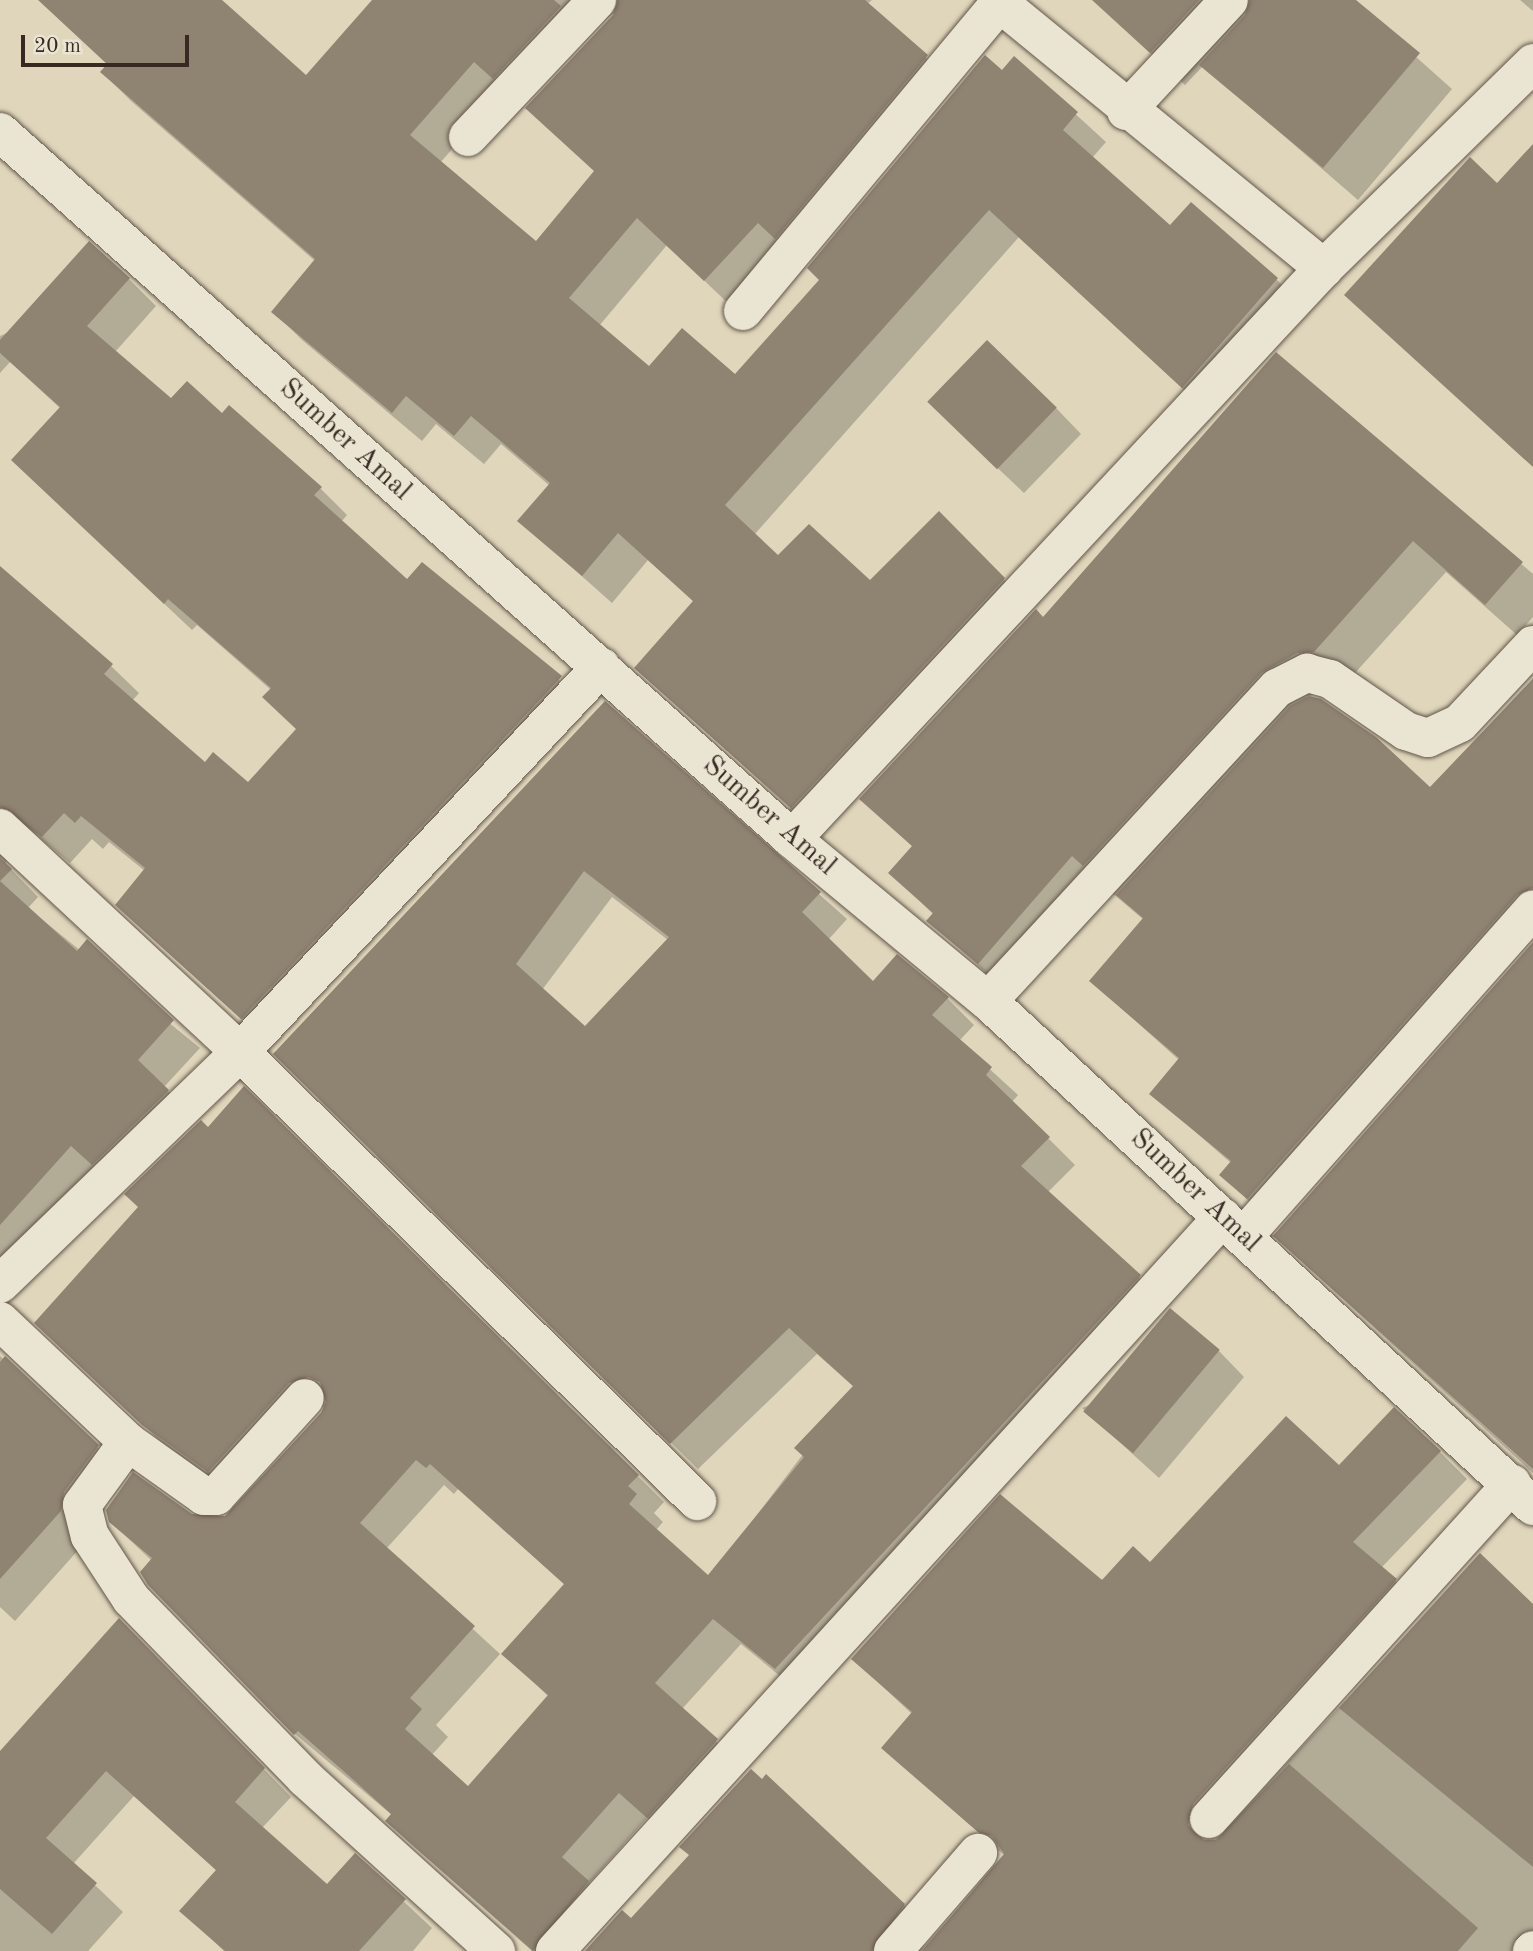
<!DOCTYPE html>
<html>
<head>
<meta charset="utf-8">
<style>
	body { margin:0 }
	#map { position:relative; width:1533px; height:1951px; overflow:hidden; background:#dfd6bc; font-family:"Old Standard TT",serif }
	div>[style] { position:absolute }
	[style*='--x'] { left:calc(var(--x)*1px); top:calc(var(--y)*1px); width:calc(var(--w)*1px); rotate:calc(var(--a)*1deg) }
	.shadow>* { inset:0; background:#0003 }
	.building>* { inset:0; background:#8f8372; transform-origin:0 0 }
	.roads { filter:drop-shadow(0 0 2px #625548) drop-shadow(0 0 2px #625548) }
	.minor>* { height:38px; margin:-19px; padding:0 19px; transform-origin:19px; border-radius:19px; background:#eae4d3 }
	span { translate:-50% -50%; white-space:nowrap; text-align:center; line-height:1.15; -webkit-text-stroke:7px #eae4d3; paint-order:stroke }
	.street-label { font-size:28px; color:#382a22 }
	.scale { position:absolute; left:21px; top:35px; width:168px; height:32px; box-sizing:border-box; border:4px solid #382a22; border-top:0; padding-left:9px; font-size:21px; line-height:24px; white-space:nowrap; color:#382a22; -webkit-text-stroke:5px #eae4d3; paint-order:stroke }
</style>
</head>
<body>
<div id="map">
	<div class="shadow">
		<i style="clip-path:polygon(evenodd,39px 0,219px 0,306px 78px,374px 0,872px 0,867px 4px,956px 85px,734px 309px,667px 245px,599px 326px,649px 369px,735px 376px,1014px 58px,1106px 142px,1092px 158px,1171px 228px,1276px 279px,1305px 308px,1212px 416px,1019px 237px,754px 535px,778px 558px,870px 582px,939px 514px,1033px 609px,821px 836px,636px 668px,694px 602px,648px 560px,612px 603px,520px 521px,550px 486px,501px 444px,484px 464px,436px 424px,422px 441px,302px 340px,273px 311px,315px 261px,131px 101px,102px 72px,108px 65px,39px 0,616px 12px,595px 172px,537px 243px,440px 163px,504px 89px,616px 12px)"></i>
		<i style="clip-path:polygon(1093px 0,1352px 0,1452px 89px,1358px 200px,1203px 66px,1185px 85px)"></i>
		<i style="clip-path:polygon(1520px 0,1533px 0,1533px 11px)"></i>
		<i style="clip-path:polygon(129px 279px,156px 306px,115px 352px,171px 401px,222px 415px,320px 488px,347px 515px,341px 522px,407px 582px,422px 564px,588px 705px,270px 1045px,117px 905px,145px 871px,109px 842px,103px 849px,92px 839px,70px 863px,34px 833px,11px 841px,6px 864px,38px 897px,28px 908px,200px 1048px,164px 1087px,195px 1118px,0 1282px,0 567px,111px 666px,139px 693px,132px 701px,205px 764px,248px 785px,298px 730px,271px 690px,197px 625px,192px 630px,41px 487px,61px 409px,10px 362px,0 373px,0 336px)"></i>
		<i style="clip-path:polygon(1276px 354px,1533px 574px,1533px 617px,1517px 635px,1446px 572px,1346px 683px,1306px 697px,1320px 701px,1430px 789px,1533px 678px,1533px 931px,1274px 1224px,1221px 1175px,1231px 1163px,1152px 1094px,1179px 1060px,1091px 981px,1144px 920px,1105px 887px,1010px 994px,928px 921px,934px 915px,891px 873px,913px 847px,862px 799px,1043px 619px)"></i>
		<i style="clip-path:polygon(1056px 408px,1081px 434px,1024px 493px,955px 428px)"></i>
		<i style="clip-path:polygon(evenodd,605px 704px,847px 919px,828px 940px,873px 983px,947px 998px,974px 1025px,959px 1041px,1018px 1095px,1012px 1102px,1075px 1165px,1048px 1192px,1166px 1302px,802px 1694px,741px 1644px,682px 1709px,743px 1767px,674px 1843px,647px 1818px,589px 1883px,614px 1909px,576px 1951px,532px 1951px,414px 1847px,387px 1821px,392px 1815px,295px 1734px,150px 1584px,152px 1561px,111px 1522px,226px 1518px,327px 1406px,316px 1409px,236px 1497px,171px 1451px,63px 1350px,208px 1129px,244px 1089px,664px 1502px,654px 1513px,663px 1522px,656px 1530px,709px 1578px,854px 1387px,817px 1354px,698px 1469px,276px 1054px,605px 704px,612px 897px,668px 940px,585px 1029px,542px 990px,612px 897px,605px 704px,444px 1485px,454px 1494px,458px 1489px,565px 1585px,504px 1654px,549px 1697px,468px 1788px,431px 1756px,448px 1737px,436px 1725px,500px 1654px,386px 1549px,444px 1485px)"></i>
		<i style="clip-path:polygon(1533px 945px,1533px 1473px,1302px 1262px)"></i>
		<i style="clip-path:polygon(1219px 1351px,1244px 1377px,1159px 1478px,1082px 1408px)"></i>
		<i style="clip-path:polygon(0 1356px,125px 1473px,91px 1520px,88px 1539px,15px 1621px,0 1607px)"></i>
		<i style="clip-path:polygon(1440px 1452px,1467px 1479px,1381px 1568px,1423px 1607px,1217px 1838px,1480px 1556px,1533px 1606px,1533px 1951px,587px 1951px,631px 1921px,904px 1905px,931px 1932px,921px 1950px,1005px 1856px,883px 1748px,912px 1714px,853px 1659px,1150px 1564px,1339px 1467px)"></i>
		<i style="clip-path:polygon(146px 1648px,291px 1797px,262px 1828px,328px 1886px,355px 1856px,432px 1928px,413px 1951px,224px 1951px,182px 1911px,217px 1871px,134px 1796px,73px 1864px,123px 1912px,88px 1951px,0 1951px,0 1751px)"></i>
	</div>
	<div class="building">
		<i style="clip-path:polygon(38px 0,222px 0,306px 75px,372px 0,554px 0,561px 6px,493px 79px,474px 62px,410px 135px,536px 241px,594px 171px,525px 108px,613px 15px,618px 0,865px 0,928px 55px,775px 239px,758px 223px,704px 281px,637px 218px,569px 298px,649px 366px,682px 328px,735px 374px,819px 280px,807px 268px,985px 55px,1002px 70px,1014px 56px,1078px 112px,1063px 130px,1170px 225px,1191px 202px,1278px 278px,1182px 388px,989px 210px,725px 505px,778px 555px,809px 524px,870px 580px,939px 511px,1005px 578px,791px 808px,634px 668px,693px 601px,618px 533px,582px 576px,517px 521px,550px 483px,471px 416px,454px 436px,406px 396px,392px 413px,271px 312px,315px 259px,100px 72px,107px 64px)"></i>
		<i style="clip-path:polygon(1092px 0,1199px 0,1150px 53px)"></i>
		<i style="clip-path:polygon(1250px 0,1356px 0,1420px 53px,1323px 168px,1199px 65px,1245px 15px)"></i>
		<i style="clip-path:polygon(1533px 144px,1533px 467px,1344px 295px,1470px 157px,1497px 183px)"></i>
		<i style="clip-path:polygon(89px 241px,130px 278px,87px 326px,171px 398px,187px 381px,222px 413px,229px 405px,322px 487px,314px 495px,407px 579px,422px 562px,562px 676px,241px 1019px,115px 905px,145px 868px,81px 816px,75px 823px,64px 813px,42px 837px,0 807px,0 566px,113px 664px,104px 674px,205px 762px,213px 752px,248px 782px,296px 729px,262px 697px,271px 688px,168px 599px,164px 604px,11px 460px,60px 407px,0 353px,0 340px)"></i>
		<i style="left:987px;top:340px;width:97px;height:86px;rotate:44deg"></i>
		<i style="clip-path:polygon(1276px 352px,1523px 562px,1485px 605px,1413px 541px,1314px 652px,1297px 653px,1261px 673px,1083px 866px,1072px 856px,978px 964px,926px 921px,933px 913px,888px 873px,912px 846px,859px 799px,1036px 609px,1043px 617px)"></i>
		<i style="clip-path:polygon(1533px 679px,1533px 888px,1517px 895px,1247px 1199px,1219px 1175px,1231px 1161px,1149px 1094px,1179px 1058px,1089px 981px,1143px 918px,1116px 895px,1290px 706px,1309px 696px,1321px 699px,1376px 737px,1430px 787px)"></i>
		<i style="clip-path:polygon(evenodd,605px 701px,821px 892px,802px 912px,873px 981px,897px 954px,949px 997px,932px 1015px,992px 1067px,986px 1075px,1050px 1137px,1021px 1166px,1141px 1275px,775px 1669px,713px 1619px,655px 1683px,718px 1739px,647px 1818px,619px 1793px,562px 1857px,589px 1881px,533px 1951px,385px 1821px,391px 1814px,357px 1783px,298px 1731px,294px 1735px,148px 1585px,140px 1572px,152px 1558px,109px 1522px,106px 1510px,133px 1472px,192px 1514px,225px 1516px,321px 1413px,326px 1402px,320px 1382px,309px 1377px,289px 1383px,208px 1472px,142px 1425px,34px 1323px,138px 1207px,124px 1194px,201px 1120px,208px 1127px,244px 1086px,639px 1475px,628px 1486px,637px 1494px,629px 1504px,708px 1575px,804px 1457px,794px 1448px,853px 1386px,789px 1328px,670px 1444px,273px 1054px,605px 701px,584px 871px,669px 937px,585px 1026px,516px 964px,584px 871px,605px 701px,416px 1460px,426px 1468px,430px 1464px,564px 1584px,501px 1654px,548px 1695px,468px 1786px,405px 1729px,422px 1709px,410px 1698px,475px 1626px,360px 1523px,416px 1460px)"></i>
		<i style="clip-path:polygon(0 858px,12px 869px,0 881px,77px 951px,87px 939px,174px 1020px,138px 1060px,169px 1090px,92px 1165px,71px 1146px,0 1225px)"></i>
		<i style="clip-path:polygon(1533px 942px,1533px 1469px,1273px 1236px)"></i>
		<i style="left:1170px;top:1308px;width:65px;height:135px;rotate:40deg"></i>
		<i style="clip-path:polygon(5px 1356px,99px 1445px,64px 1492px,61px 1511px,0 1579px,0 1362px)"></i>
		<i style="clip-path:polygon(1394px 1407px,1441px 1451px,1353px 1542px,1397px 1579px,1193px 1804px,1188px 1825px,1204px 1840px,1216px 1840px,1289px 1764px,1478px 1928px,1458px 1951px,922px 1951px,1004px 1854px,992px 1836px,978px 1832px,881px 1748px,912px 1712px,851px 1659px,1000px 1494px,1102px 1580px,1133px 1546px,1150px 1562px,1286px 1416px,1339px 1465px)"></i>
		<i style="clip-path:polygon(1480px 1553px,1533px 1604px,1533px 1867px,1339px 1708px)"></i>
		<i style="clip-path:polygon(119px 1618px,265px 1768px,235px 1802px,327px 1884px,355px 1853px,406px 1899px,359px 1951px,225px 1951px,179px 1911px,216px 1870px,106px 1771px,46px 1838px,97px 1883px,52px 1934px,0 1889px,0 1751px)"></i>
		<i style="clip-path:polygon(751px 1769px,762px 1779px,766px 1774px,905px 1904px,872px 1951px,585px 1951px,622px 1910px,631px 1918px,689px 1855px,679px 1847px)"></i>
	</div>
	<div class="roads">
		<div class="minor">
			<i style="--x:996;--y:0;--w:424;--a:39.3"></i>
			<i style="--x:1126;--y:111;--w:151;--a:-47.1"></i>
			<i style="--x:0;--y:132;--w:1062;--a:41.75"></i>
			<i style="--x:792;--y:839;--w:254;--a:39.6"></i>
			<i style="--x:988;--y:1001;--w:743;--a:42.82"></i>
			<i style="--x:468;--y:137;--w:188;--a:-46.7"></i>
			<i style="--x:743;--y:311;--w:401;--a:-50.2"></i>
			<i style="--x:0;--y:828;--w:328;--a:43"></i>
			<i style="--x:240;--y:1052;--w:641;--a:44.49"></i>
			<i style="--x:792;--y:839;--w:780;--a:-47.03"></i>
			<i style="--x:1324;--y:268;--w:293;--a:-44.4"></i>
			<i style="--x:988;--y:1001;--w:426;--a:-47.3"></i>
			<i style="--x:1277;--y:688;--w:34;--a:-27"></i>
			<i style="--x:1307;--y:673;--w:24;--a:15"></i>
			<i style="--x:1330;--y:679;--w:92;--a:34.4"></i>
			<i style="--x:1406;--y:731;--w:23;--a:18"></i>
			<i style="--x:1428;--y:738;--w:35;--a:-25"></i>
			<i style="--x:1460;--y:723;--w:107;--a:-46.9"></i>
			<i style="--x:1244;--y:1236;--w:436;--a:-48.5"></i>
			<i style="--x:0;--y:1284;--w:334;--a:-44"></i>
			<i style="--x:240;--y:1052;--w:528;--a:-46.84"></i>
			<i style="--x:0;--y:1321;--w:176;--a:43.4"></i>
			<i style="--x:128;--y:1442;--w:78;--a:126.1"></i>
			<i style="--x:82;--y:1505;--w:32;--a:76"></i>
			<i style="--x:90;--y:1536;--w:75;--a:56.9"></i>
			<i style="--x:131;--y:1599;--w:250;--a:45.8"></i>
			<i style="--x:305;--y:1778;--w:258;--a:42.2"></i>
			<i style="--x:128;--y:1442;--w:93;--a:35.4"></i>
			<i style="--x:204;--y:1496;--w:12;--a:0"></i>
			<i style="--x:216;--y:1496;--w:132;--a:-47.8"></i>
			<i style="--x:1209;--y:1819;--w:452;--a:-47.9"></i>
			<i style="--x:555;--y:1951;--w:992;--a:-47.7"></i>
			<i style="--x:893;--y:1951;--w:130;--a:-49.1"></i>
			<i style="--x:1532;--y:1951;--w:1;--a:-45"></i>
		</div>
	</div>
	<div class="street-label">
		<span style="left:345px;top:440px;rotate:42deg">Sumber Amal</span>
		<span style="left:769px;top:816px;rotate:41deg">Sumber Amal</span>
		<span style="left:1195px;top:1191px;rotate:43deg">Sumber Amal</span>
	</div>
	<div class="scale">20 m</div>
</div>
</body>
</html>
